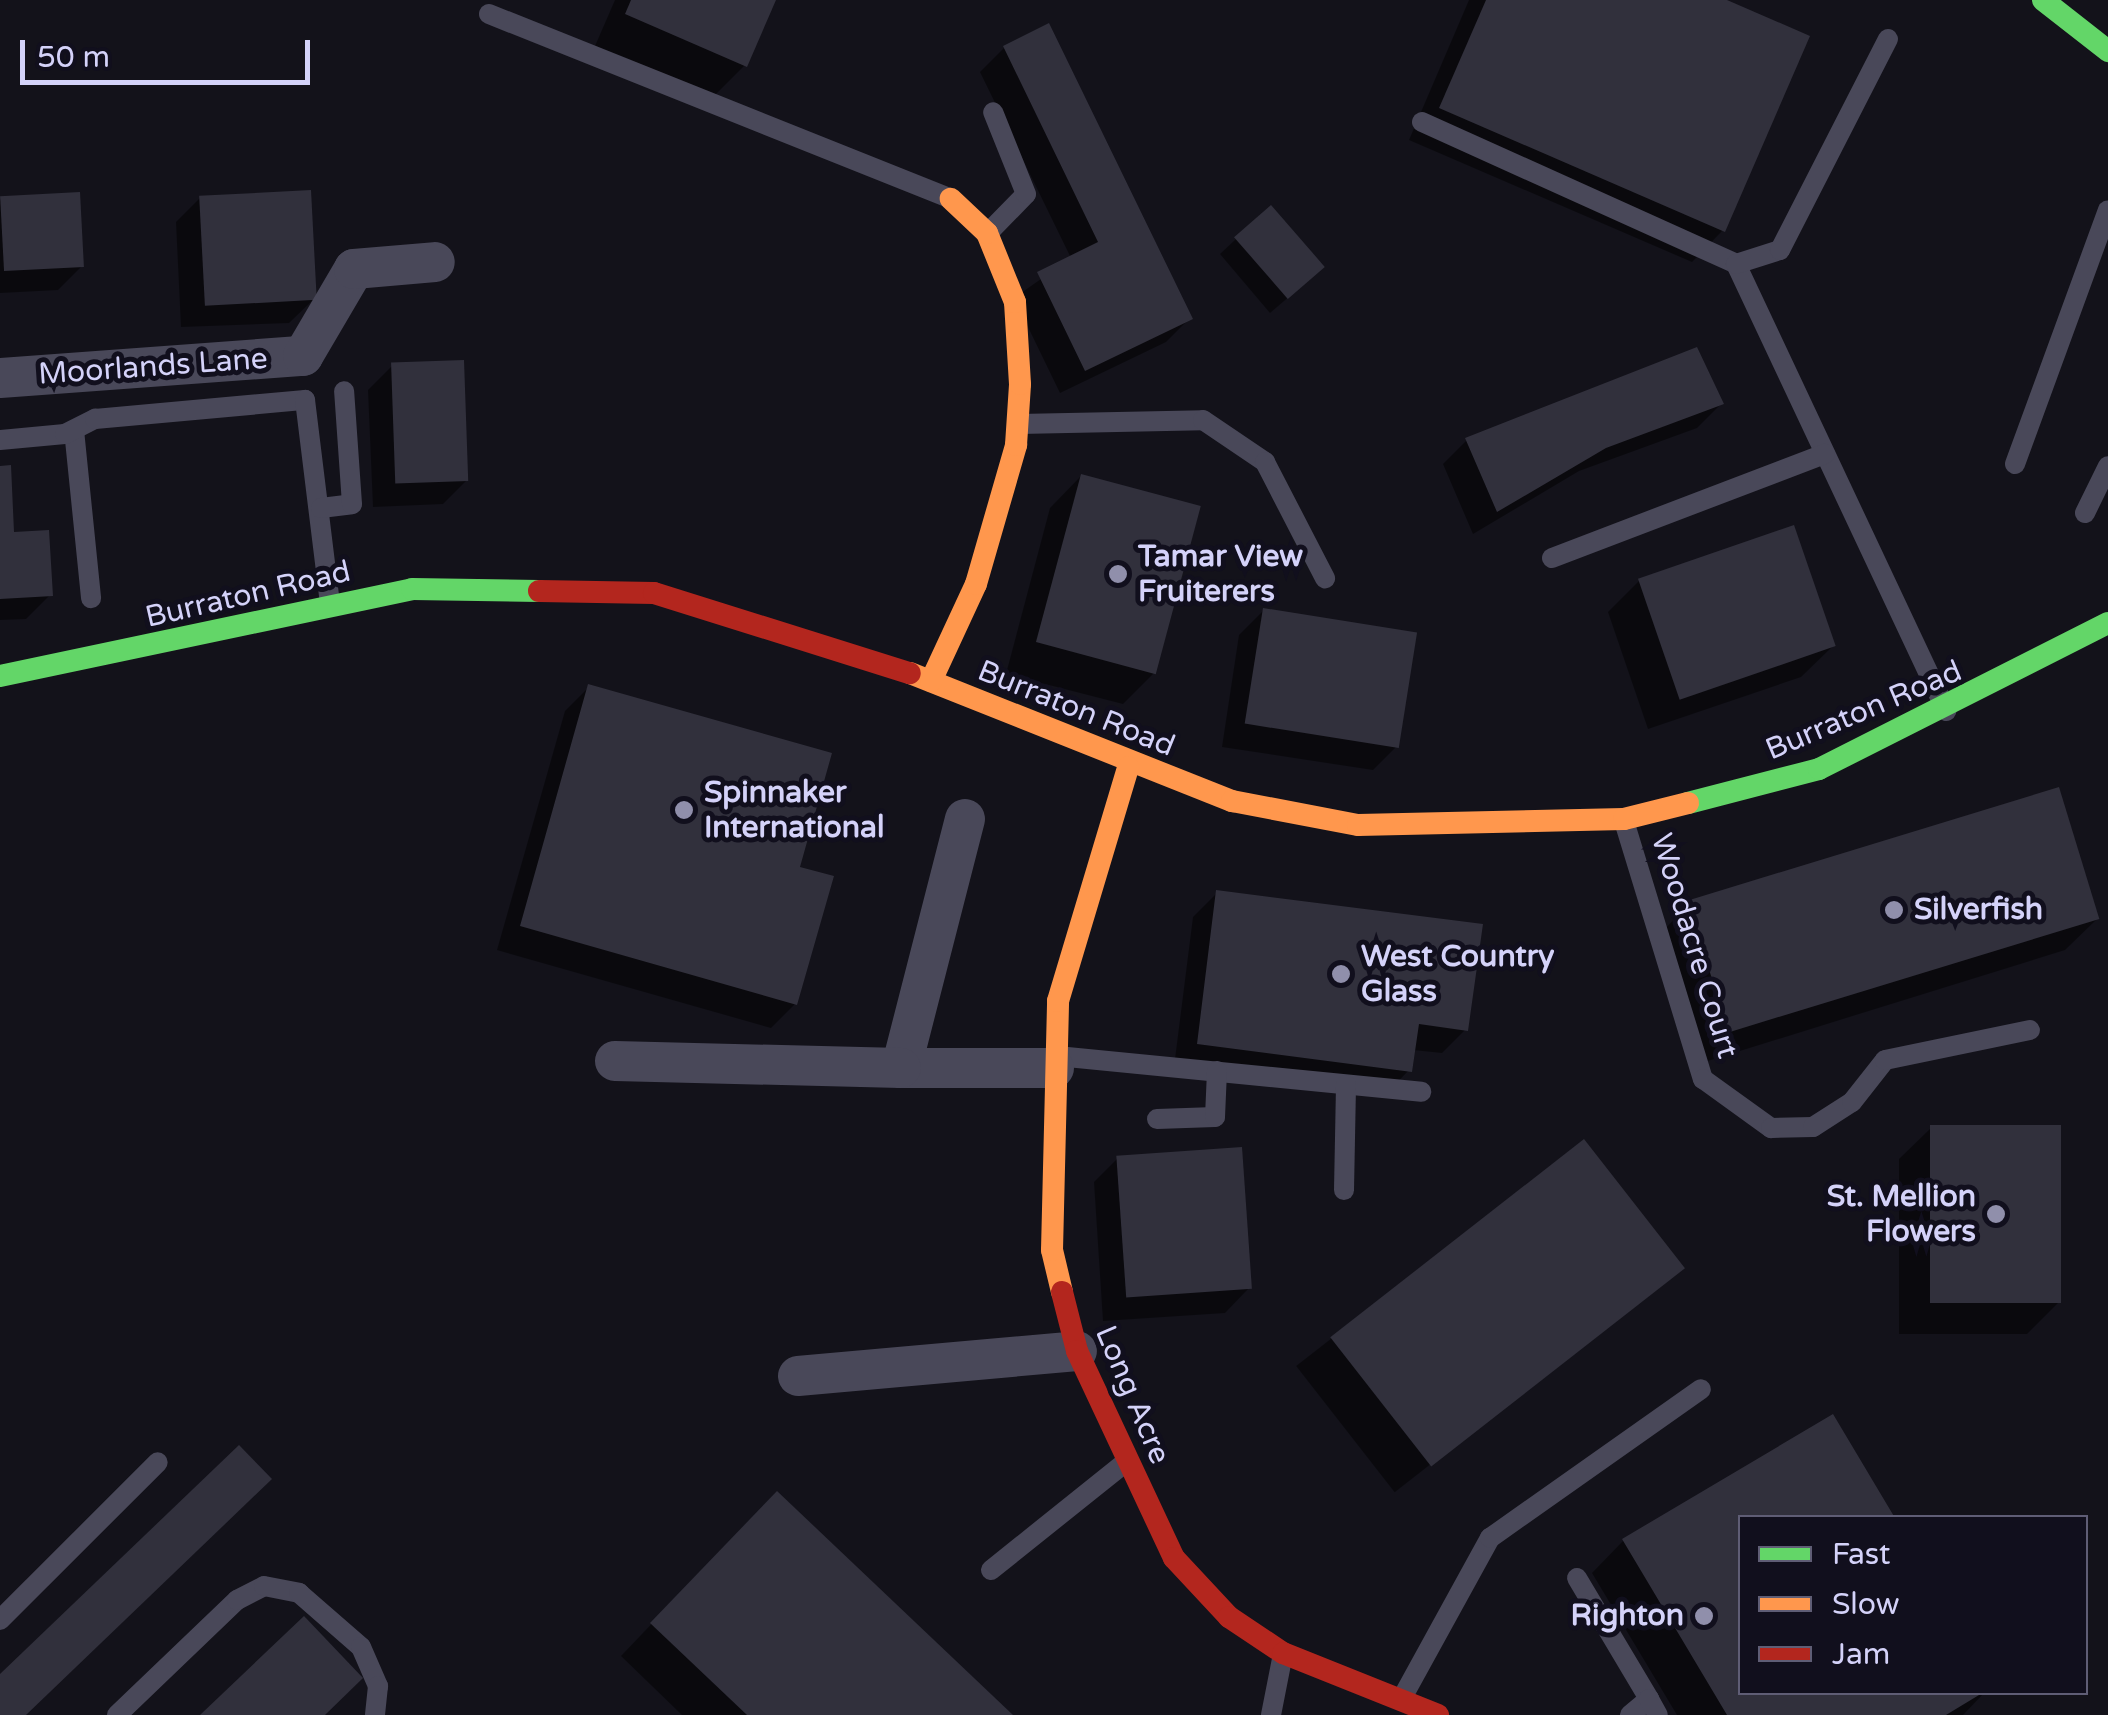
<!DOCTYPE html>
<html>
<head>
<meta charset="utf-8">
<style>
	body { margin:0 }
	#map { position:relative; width:2108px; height:1715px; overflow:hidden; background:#13121a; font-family:"Varela Round",sans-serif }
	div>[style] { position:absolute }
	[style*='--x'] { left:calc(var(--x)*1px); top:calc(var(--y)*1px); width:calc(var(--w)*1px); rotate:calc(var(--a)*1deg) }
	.shadow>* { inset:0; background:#0007; transform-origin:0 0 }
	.building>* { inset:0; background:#31303c; transform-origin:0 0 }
	.lane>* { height:20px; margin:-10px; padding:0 10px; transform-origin:10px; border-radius:10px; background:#494859 }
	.street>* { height:40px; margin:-20px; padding:0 20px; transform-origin:20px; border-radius:20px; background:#494859 }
	.fast>* { height:22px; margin:-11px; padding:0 11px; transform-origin:11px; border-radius:11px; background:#63d668 }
	.slow>* { height:22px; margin:-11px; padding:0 11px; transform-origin:11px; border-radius:11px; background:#ff974d }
	.jam>* { height:22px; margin:-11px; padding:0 11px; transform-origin:11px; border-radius:11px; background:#b3261e }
	.dots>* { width:28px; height:28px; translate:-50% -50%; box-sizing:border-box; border:5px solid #110f1d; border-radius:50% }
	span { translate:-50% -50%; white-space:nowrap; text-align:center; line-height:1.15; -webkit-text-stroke:10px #110f1d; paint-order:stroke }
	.street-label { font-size:30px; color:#d4d2f9 }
	.poi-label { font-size:30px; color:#d4d2f9; font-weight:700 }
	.left { translate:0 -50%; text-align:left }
	.right { translate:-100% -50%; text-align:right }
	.legend { position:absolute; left:1738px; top:1515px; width:350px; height:180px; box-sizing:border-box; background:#110f1d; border:2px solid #5f5d75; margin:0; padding:12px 18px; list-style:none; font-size:30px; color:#d4d2f9 }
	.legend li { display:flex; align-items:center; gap:20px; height:50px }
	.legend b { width:50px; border:2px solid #5f5d75 }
	.scale { position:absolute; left:20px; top:40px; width:290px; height:45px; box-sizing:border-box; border:5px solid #d4d2f9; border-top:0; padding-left:12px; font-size:30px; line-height:35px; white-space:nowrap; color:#d4d2f9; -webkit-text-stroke:8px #110f1d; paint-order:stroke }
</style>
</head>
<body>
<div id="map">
	<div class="shadow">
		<i style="clip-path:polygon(615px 0,773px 0,745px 65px,713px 97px,595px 46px)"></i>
		<i style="clip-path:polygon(1469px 0,1721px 0,1723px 230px,1692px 262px,1409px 140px)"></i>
		<i style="clip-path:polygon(1004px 48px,1190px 318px,1166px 342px,1060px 393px,1014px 298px,1071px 258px,980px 72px)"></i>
		<i style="clip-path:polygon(200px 198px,314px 299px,289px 323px,181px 327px,176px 222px)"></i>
		<i style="clip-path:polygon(0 199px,82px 266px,58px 290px,0 293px)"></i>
		<i style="clip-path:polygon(1236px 239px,1305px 283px,1270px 313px,1220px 254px)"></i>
		<i style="clip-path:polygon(392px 366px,467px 480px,443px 504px,373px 507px,368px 390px)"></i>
		<i style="clip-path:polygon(1721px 404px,1697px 428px,1579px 471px,1473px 534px,1443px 464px,1467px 440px)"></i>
		<i style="clip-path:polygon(0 468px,12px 535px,50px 595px,26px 619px,0 620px)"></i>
		<i style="clip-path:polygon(1081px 476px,1154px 673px,1123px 704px,1006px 674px,1050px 508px)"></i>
		<i style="clip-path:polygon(1640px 580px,1833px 646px,1801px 677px,1648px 729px,1608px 612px)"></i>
		<i style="clip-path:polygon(1263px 611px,1397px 746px,1373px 770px,1222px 747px,1239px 635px)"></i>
		<i style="clip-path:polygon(589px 687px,795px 1004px,771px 1028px,497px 950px,565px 711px)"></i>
		<i style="clip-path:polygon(1217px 893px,1466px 1029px,1442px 1053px,1413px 1050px,1409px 1070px,1385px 1095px,1174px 1067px,1193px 917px)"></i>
		<i style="clip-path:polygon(1689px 904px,2097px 919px,2065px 950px,1698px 1064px,1658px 936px)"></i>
		<i style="clip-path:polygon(1931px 1128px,2059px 1302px,2027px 1334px,1899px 1334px,1899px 1159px)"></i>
		<i style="left:1583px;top:1142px;width:160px;height:364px;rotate:52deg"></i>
		<i style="clip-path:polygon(1118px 1158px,1249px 1288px,1225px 1313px,1103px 1321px,1094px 1182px)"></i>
		<i style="clip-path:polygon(1740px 1518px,1740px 1692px,1985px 1692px,1963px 1715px,1677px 1715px,1592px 1573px,1623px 1541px)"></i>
		<i style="clip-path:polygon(745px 1526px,1009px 1715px,682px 1715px,621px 1656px)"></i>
	</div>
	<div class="building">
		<i style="clip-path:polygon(631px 0,776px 0,747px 67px,625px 14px)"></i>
		<i style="clip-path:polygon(1486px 0,1727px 0,1810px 36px,1725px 232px,1439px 108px)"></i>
		<i style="clip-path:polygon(1049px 23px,1193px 319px,1085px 371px,1037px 272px,1098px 242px,1003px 46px)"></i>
		<i style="left:311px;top:190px;width:110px;height:112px;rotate:87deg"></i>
		<i style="left:80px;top:192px;width:75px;height:80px;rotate:87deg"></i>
		<i style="left:1271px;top:205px;width:82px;height:49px;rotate:49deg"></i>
		<i style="clip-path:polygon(1697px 347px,1724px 404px,1606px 448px,1497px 512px,1465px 438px)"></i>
		<i style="left:464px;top:360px;width:121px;height:73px;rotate:88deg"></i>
		<i style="clip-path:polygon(11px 465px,14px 532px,49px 530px,53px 596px,0 599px,0 466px)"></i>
		<i style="left:1081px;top:474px;width:124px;height:174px;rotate:15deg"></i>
		<i style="left:1794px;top:525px;width:128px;height:165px;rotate:71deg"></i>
		<i style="left:1263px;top:608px;width:156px;height:117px;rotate:9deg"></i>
		<i style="clip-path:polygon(588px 684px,832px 753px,800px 867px,834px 876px,797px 1005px,520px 926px)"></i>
		<i style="left:2059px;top:787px;width:138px;height:388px;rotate:73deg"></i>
		<i style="clip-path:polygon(1216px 890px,1483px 924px,1468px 1031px,1419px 1024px,1412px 1072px,1197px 1044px)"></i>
		<i style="left:1930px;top:1125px;width:131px;height:178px"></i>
		<i style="left:1584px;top:1139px;width:164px;height:322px;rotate:52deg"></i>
		<i style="left:1242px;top:1147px;width:142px;height:126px;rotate:86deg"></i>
		<i style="clip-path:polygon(1833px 1414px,1895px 1518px,1740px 1518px,1740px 1692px,1984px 1692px,1946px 1715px,1727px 1715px,1622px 1539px)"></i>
		<i style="clip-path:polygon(239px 1445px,272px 1479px,26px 1715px,0 1715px,0 1674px)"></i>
		<i style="clip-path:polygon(777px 1491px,1013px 1715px,747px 1715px,650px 1623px)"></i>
		<i style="clip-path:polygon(304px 1616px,363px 1678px,325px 1715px,200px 1715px)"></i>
	</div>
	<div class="lane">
		<i style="--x:489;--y:14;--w:495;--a:21.8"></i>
		<i style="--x:1422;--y:122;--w:345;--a:24.3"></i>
		<i style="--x:1736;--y:264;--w:494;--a:64.8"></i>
		<i style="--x:988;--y:233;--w:54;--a:-45.7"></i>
		<i style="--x:1026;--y:194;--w:88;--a:-111.9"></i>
		<i style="--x:1736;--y:264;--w:46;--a:-17.7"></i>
		<i style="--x:1780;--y:250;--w:237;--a:-62.9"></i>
		<i style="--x:1019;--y:424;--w:184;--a:-1.2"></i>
		<i style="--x:1203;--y:420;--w:75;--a:34.1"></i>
		<i style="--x:1265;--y:462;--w:131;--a:62.7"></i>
		<i style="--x:74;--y:430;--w:169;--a:84.2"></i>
		<i style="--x:0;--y:440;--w:65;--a:-5.3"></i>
		<i style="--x:65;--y:434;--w:34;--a:-27"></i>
		<i style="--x:95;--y:419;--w:211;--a:-5.2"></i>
		<i style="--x:305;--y:400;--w:206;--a:83"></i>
		<i style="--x:2015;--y:464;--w:270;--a:-69.9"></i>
		<i style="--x:321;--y:508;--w:31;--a:-7"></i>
		<i style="--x:352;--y:504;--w:113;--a:-94"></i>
		<i style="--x:2085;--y:513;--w:52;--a:-63.9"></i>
		<i style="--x:1552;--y:558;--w:292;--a:-20.9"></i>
		<i style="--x:1624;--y:821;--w:270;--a:73"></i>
		<i style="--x:1703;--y:1079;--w:84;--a:35.8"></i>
		<i style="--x:1771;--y:1128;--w:42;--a:-1.4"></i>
		<i style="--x:1813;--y:1127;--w:46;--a:-32.7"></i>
		<i style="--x:1852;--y:1102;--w:53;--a:-51.8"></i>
		<i style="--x:1885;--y:1060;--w:148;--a:-11.7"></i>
		<i style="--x:1057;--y:1056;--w:366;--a:5.6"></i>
		<i style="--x:1157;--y:1119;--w:58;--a:-2"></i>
		<i style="--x:1215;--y:1117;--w:46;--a:-87.5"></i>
		<i style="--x:1344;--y:1190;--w:105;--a:-88.9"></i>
		<i style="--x:991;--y:1570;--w:173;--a:-38.7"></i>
		<i style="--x:1577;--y:1578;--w:141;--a:59.2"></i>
		<i style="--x:0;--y:1620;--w:223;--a:-45"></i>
		<i style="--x:1402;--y:1698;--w:183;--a:-61.2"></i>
		<i style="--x:1490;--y:1538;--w:258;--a:-35.2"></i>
		<i style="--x:117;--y:1715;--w:166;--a:-43.8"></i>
		<i style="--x:237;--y:1600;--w:30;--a:-27"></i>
		<i style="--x:264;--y:1586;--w:36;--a:11"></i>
		<i style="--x:299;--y:1593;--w:82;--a:41.1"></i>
		<i style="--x:361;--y:1647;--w:43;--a:66.4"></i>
		<i style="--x:378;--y:1686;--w:29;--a:96"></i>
		<i style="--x:1271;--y:1715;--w:62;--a:-78.9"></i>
		<i style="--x:1630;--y:1715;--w:25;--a:-40"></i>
		<i style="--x:1649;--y:1699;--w:18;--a:61"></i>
	</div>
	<div class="street">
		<i style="--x:0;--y:378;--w:304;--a:-4.2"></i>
		<i style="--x:303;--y:356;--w:101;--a:-59.6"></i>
		<i style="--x:354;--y:269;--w:81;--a:-4.9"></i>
		<i style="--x:965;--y:819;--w:257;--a:104.4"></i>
		<i style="--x:901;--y:1068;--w:153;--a:0"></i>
		<i style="--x:615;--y:1061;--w:286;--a:1.4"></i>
		<i style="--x:798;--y:1376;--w:280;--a:-5.1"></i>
	</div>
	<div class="fast">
		<i style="--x:2043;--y:0;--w:83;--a:38.1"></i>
		<i style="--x:0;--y:676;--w:421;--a:-11.9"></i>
		<i style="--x:412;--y:589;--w:127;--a:0.9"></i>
		<i style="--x:1688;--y:803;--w:135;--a:-14.5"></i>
		<i style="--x:1819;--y:769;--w:324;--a:-26.8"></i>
	</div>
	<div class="slow">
		<i style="--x:910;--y:673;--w:347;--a:21.7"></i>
		<i style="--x:1232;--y:801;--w:128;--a:10.8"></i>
		<i style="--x:1358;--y:825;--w:266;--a:-1.3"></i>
		<i style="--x:1624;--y:819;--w:66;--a:-14"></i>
		<i style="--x:931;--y:681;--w:107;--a:-65.1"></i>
		<i style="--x:976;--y:584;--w:145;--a:-73.9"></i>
		<i style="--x:1016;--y:445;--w:61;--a:-86.2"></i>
		<i style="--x:1020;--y:384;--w:82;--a:-93.5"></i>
		<i style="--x:1015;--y:302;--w:74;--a:-112.1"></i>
		<i style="--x:987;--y:233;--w:50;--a:-136.6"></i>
		<i style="--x:1062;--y:1292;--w:43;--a:-103.4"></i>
		<i style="--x:1052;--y:1250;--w:249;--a:-88.6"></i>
		<i style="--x:1058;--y:1001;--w:244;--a:-73.3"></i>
	</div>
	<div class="jam">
		<i style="--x:539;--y:591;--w:115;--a:1"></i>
		<i style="--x:654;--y:593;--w:268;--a:17.4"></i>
		<i style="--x:1062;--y:1292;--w:61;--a:75.7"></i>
		<i style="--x:1077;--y:1351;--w:229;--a:64.9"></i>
		<i style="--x:1174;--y:1558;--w:81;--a:47"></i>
		<i style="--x:1229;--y:1617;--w:65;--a:33.7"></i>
		<i style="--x:1283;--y:1653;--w:167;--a:21.8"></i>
	</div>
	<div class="dots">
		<i style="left:1118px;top:574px;background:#908fab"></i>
		<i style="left:684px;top:810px;background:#908fab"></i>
		<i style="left:1894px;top:910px;background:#908fab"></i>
		<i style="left:1341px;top:974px;background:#908fab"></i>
		<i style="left:1996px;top:1214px;background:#908fab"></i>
		<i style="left:1704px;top:1616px;background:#908fab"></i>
	</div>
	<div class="street-label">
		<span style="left:153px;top:367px;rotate:-4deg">Moorlands Lane</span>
		<span style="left:248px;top:595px;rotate:-13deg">Burraton Road</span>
		<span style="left:1076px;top:709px;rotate:22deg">Burraton Road</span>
		<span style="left:1864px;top:711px;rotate:-23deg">Burraton Road</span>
		<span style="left:1694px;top:946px;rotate:73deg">Woodacre Court</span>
		<span style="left:1132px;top:1395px;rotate:67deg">Long Acre</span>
	</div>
	<div class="poi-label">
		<span class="left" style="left:1138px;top:574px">Tamar View<br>Fruiterers</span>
		<span class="left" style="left:704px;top:810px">Spinnaker<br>International</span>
		<span class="left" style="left:1914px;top:910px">Silverfish</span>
		<span class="left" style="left:1361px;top:974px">West Country<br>Glass</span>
		<span class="right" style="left:1976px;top:1214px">St. Mellion<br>Flowers</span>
		<span class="right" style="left:1684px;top:1616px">Righton</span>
	</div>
	<ul class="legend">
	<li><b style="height:12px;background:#63d668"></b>Fast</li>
	<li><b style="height:12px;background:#ff974d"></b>Slow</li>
	<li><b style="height:12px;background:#b3261e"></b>Jam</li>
	</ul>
	<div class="scale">50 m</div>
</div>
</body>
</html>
